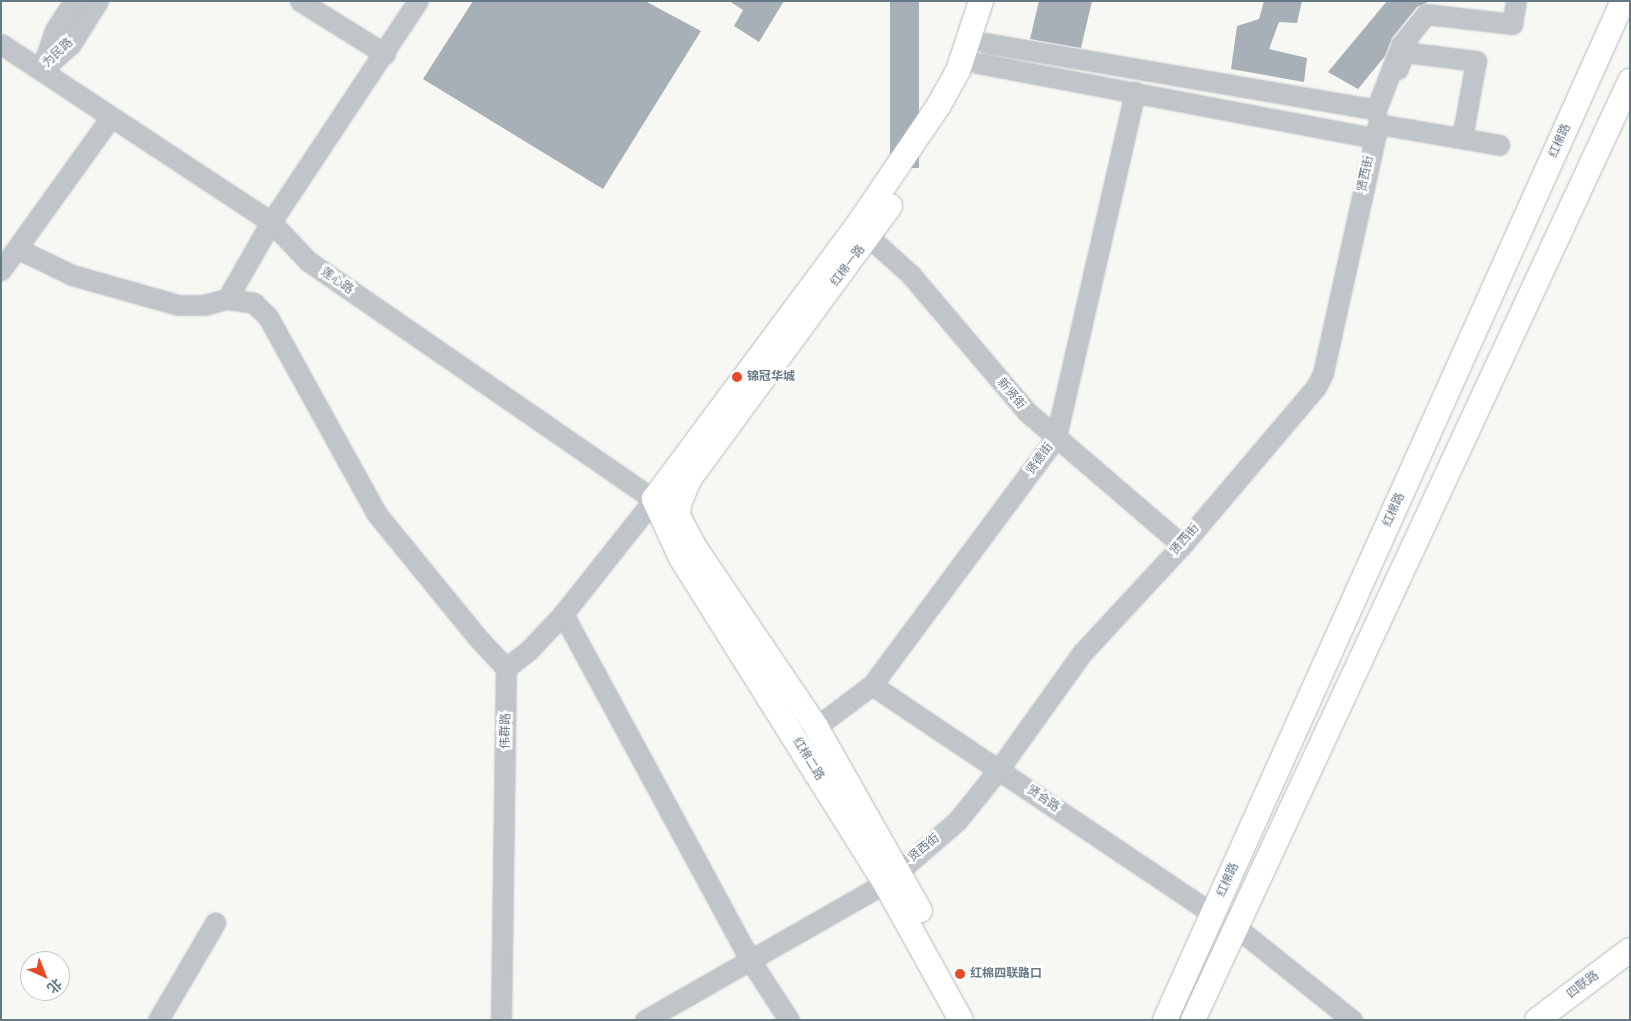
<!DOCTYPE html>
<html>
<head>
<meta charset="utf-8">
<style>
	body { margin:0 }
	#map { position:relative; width:1631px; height:1021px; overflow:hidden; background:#f7f7f4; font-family:"DejaVu Sans","Noto Sans SC",sans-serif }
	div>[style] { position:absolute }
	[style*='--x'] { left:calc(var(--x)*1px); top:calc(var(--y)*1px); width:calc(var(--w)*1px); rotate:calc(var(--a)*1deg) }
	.building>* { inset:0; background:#a7b0b6; transform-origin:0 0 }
	.roads { filter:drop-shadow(0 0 1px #b4b9bd) drop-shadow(0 0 1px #b4b9bd) }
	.minor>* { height:19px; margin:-9.5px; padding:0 9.5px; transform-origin:9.5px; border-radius:9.5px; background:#c0c5c9 }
	.major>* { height:24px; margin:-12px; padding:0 12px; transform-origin:12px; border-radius:12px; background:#fff }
	.dots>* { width:14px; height:14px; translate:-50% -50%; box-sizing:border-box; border:2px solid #fff; border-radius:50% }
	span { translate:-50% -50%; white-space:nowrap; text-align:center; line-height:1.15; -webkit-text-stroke:5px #fff; paint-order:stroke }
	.street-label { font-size:12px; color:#667986 }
	.poi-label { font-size:12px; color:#667986; font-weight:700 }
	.left { translate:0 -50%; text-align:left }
	.frame { position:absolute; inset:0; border:2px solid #667986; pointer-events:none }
	.north { position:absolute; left:20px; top:951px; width:50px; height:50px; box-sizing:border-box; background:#fff; border:1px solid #c2c9cf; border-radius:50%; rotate:136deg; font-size:14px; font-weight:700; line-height:20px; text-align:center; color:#667986 }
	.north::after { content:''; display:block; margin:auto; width:18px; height:22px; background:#e54926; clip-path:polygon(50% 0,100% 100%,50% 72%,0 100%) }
</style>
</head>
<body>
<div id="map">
	<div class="building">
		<i style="clip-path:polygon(473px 1px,645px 1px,701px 31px,603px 189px,423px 79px)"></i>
		<i style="clip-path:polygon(729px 1px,784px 1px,759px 42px,734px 26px,743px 10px)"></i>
		<i style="left:890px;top:1px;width:29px;height:167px"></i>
		<i style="clip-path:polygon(1039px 1px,1092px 1px,1081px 48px,1030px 39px)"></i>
		<i style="clip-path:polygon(1264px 1px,1302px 1px,1297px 23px,1279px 22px,1269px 49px,1307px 58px,1304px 82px,1231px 69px,1237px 26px,1259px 19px)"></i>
		<i style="clip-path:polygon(1387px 1px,1430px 1px,1417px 7px,1392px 38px,1385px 56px,1358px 89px,1328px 72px)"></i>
	</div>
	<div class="roads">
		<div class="minor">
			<i style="--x:300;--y:1;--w:100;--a:31.9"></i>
			<i style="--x:986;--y:43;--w:396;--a:9.7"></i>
			<i style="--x:1376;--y:110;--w:70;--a:-69"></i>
			<i style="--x:1401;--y:45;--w:40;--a:-51"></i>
			<i style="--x:1426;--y:14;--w:87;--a:6.6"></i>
			<i style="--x:1512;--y:24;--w:23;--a:-80"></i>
			<i style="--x:1;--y:44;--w:323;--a:33.4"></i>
			<i style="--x:271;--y:222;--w:54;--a:46.5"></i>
			<i style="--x:308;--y:261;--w:434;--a:34.6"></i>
			<i style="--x:977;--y:63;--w:404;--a:10.7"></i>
			<i style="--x:42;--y:68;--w:40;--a:-71.1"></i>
			<i style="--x:55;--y:30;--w:35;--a:-57"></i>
			<i style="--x:1398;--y:69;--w:18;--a:-71"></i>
			<i style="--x:1404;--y:52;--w:73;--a:7.1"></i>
			<i style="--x:1476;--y:61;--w:78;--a:100.3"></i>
			<i style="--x:42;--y:70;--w:39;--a:-42"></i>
			<i style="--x:71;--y:44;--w:51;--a:-57.9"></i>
			<i style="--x:859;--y:228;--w:70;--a:42.1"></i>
			<i style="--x:911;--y:275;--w:180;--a:49.7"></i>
			<i style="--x:1027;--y:412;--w:204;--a:40.6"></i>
			<i style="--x:18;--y:249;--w:60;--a:25.7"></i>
			<i style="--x:72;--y:275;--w:110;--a:15.8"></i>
			<i style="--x:178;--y:305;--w:26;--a:0"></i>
			<i style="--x:204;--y:305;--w:24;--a:-15"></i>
			<i style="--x:227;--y:299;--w:27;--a:8"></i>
			<i style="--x:254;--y:303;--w:20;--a:45"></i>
			<i style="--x:268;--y:317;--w:224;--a:61.1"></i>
			<i style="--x:376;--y:513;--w:160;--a:50.8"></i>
			<i style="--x:477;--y:637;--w:42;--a:46.9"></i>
			<i style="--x:1;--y:270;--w:188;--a:-54.3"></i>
			<i style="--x:227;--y:299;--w:89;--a:-60.3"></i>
			<i style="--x:271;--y:222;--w:265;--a:-56.4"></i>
			<i style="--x:563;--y:614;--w:393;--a:61.6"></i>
			<i style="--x:750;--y:960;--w:72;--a:57"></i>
			<i style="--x:872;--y:685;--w:411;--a:33.9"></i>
			<i style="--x:816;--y:727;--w:70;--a:-36.9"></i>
			<i style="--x:872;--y:685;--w:309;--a:-53.4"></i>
			<i style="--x:1056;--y:437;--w:354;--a:-77.1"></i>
			<i style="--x:1236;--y:927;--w:149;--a:38.7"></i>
			<i style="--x:158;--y:1020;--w:113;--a:-59.6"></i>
			<i style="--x:501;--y:1020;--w:352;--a:-89.2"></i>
			<i style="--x:506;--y:668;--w:29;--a:-38"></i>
			<i style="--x:529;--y:650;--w:50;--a:-46.6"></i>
			<i style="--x:563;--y:614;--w:147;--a:-51.6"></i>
			<i style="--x:645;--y:1020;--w:276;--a:-29.7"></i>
			<i style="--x:885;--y:883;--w:95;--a:-40.7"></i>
			<i style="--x:957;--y:821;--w:67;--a:-51.1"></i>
			<i style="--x:999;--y:769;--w:143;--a:-54.4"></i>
			<i style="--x:1082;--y:653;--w:147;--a:-47.2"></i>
			<i style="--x:1182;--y:545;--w:207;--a:-49.7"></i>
			<i style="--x:1316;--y:387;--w:16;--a:-63"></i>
			<i style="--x:1323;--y:373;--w:255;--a:-77.5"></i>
			<i style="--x:1378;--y:124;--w:123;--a:9.8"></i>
		</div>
		<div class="major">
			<i style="--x:890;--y:206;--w:340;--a:126.3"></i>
			<i style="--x:689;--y:480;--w:25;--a:113"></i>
			<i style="--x:679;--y:503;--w:13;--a:94"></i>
			<i style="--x:678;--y:516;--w:36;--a:62"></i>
			<i style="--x:695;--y:548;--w:216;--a:55.9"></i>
			<i style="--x:816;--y:727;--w:211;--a:60.5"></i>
			<i style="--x:961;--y:1020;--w:157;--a:-119"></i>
			<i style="--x:885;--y:883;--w:384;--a:-122.1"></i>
			<i style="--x:681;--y:558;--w:65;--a:-114.6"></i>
			<i style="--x:654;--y:499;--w:340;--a:-53.4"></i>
			<i style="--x:857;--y:226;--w:146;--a:-55.9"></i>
			<i style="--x:939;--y:105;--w:39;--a:-61"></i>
			<i style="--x:958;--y:71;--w:74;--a:-71.8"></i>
			<i style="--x:1165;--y:1020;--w:1117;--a:-65.8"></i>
			<i style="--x:1193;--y:1020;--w:1036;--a:-65.04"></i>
			<i style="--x:1537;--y:1020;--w:116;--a:-37"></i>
		</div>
	</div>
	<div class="dots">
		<i style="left:737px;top:377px;background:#e54926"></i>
		<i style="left:960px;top:974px;background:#e54926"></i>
	</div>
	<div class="street-label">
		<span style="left:58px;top:53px;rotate:-43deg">为民路</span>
		<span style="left:1560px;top:141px;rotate:-66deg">红棉路</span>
		<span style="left:1366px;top:174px;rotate:-78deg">贤西街</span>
		<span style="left:848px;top:266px;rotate:-53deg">红棉一路</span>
		<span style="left:337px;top:281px;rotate:35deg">莲心路</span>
		<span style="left:1011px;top:394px;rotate:50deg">新贤街</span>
		<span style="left:1040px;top:459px;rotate:-53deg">贤德街</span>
		<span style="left:1394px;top:510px;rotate:-66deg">红棉路</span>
		<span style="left:1185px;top:540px;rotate:-49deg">贤西街</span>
		<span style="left:506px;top:731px;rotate:-89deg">伟群路</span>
		<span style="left:808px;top:759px;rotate:58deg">红棉二路</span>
		<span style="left:1043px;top:799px;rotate:34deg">贤合路</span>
		<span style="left:924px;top:848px;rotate:-39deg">贤西街</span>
		<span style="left:1228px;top:880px;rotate:-66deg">红棉路</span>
		<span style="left:1583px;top:985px;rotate:-37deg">四联路</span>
	</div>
	<div class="poi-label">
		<span class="left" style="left:747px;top:377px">锦冠华城</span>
		<span class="left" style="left:970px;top:974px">红棉四联路口</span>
	</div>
	<div class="frame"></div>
	<div class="north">北</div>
</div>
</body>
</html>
